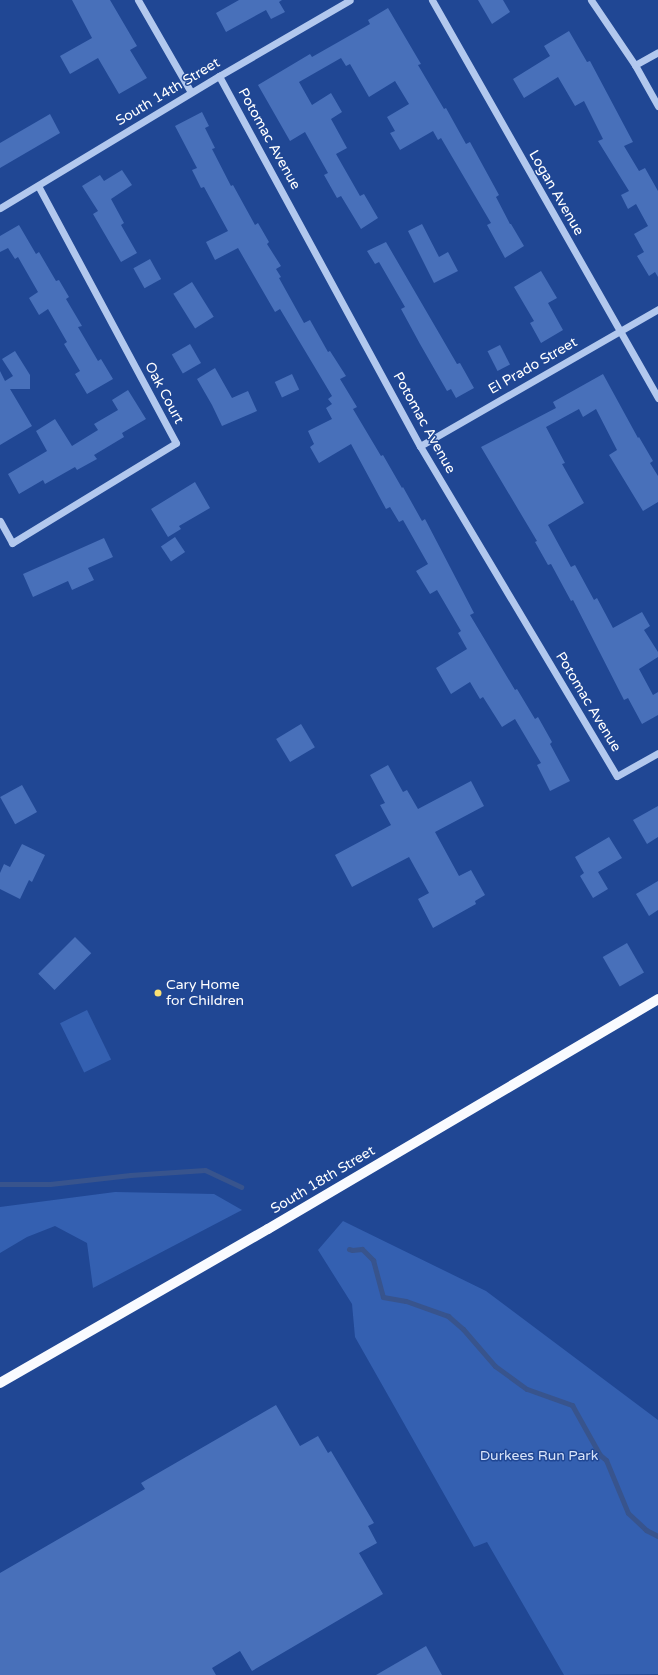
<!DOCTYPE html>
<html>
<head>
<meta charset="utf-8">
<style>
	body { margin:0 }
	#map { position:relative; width:658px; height:1675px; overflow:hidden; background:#204794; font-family:"Varela Round",sans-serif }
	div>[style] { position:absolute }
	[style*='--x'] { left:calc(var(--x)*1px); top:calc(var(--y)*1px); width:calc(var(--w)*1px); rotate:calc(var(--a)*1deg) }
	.green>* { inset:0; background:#3460b1; transform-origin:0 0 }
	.stream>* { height:5px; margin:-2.5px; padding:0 2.5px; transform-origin:2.5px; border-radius:2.5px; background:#38548d }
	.building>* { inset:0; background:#4870ba; transform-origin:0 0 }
	.minor>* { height:7px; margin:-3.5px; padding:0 3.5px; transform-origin:3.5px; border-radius:3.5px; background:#b2c8ee }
	.major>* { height:10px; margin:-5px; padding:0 5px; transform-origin:5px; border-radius:5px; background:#f9fbff }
	.dots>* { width:11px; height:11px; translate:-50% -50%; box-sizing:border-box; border:2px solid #204794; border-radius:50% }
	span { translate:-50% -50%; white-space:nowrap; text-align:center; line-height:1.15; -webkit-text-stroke:3px #204794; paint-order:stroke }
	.street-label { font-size:14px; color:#fff }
	.poi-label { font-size:14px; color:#fff }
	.left { translate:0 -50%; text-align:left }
	.park-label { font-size:14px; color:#d8e4fa }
</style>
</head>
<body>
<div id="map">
	<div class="green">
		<i style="left:87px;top:1010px;width:55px;height:30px;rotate:64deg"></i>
		<i style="clip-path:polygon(115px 1192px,214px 1194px,242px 1210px,93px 1288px,87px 1243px,55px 1226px,27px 1237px,0 1253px,0 1207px)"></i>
		<i style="clip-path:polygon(343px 1221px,486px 1291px,658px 1420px,658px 1674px,564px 1675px,487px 1542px,474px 1547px,355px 1337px,352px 1304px,318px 1250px)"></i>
	</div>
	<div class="stream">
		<i style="--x:0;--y:1184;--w:50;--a:0"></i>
		<i style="--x:50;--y:1184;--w:81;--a:-6.4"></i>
		<i style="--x:130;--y:1175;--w:75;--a:-3.8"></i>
		<i style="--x:205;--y:1170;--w:40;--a:25"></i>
		<i style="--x:349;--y:1249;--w:3;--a:18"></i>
		<i style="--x:352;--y:1250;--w:10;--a:-6"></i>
		<i style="--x:362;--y:1249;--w:16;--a:45"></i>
		<i style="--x:373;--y:1260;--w:38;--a:75"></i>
		<i style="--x:383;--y:1297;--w:23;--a:10"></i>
		<i style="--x:406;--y:1301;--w:45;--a:19.7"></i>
		<i style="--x:448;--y:1316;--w:20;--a:41"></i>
		<i style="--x:463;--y:1329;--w:49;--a:49.1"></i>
		<i style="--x:495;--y:1366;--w:39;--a:36"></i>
		<i style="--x:527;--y:1389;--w:48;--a:19.6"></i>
		<i style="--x:572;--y:1405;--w:57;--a:60.8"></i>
		<i style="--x:600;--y:1455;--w:8;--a:40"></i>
		<i style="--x:606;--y:1460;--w:57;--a:67.5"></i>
		<i style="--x:628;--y:1513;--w:25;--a:43"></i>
		<i style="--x:646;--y:1530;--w:13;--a:27"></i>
	</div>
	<div class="building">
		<i style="clip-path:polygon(72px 0,110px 0,137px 46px,130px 50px,147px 78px,119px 94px,98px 58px,70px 74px,60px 56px,92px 38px)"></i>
		<i style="clip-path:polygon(239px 0,282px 0,279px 2px,285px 12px,271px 19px,266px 10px,226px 32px,216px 13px)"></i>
		<i style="clip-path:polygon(478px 0,503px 0,510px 12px,492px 24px)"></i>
		<i style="clip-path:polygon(388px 8px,421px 64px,418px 65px,444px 109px,446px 108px,466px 144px,470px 142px,499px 195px,496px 197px,510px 224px,511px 224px,524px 246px,505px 258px,487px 225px,491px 223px,441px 138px,438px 140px,433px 131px,400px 150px,390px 133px,395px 131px,387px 117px,409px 104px,395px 81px,369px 97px,350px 64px,346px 66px,341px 58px,299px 82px,312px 105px,331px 93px,342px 112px,331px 119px,347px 148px,336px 154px,360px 196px,364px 194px,378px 218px,361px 229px,341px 196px,337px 198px,324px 175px,328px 173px,305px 132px,290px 141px,258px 85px,310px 54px,312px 57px,370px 24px,368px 20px)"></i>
		<i style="clip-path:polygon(569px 31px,587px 62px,590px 61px,633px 142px,624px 146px,639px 171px,645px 168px,658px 191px,658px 277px,655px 272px,649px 276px,637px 256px,644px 252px,634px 234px,648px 226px,636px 204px,628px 209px,621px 195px,629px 191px,598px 141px,603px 139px,584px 101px,575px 106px,558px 77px,524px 98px,513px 79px,550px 56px,544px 46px)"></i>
		<i style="clip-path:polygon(202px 112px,209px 126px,205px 128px,215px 148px,212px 149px,231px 186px,233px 185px,255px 225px,258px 223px,269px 242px,267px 244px,281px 266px,276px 269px,281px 277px,279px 278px,304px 323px,310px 320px,328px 352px,330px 351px,346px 376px,340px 379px,357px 407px,353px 409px,381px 456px,383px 455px,402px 488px,403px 487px,422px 521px,425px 519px,474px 613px,470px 615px,515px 690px,517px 689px,535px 719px,538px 717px,552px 742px,550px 744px,570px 781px,550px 791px,537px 765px,541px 763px,515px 719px,502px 727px,483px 697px,480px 699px,470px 682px,451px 694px,436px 668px,467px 649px,458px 633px,461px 631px,437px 590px,430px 594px,416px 571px,428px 564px,403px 520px,399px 522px,390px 507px,386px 509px,351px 444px,319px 463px,310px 447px,314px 444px,308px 431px,332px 419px,326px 408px,332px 404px,328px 399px,332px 396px,280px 309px,275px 312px,238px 248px,215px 260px,206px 242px,228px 231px,204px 187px,201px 188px,192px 170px,197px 168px,175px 126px)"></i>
		<i style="clip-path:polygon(50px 114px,60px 133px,0 168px,0 143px)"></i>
		<i style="clip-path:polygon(122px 170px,132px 185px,111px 199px,124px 223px,121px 225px,137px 253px,121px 262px,93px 214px,98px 211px,82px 186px,100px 175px,104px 181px)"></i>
		<i style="clip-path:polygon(422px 224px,439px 257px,448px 252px,458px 271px,434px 283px,408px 231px)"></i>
		<i style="clip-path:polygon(19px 225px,36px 254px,39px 252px,56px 281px,59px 280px,69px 297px,66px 299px,82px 326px,78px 327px,98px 361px,101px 359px,113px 379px,87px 394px,75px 374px,80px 371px,64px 344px,67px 342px,48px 309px,39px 315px,29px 298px,38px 292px,18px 257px,15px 259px,8px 248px,0 252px,0 236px)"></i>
		<i style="clip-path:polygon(386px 242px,457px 364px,460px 363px,474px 388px,456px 398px,451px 389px,447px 391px,420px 344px,401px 309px,405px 307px,379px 262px,375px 264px,367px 251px)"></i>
		<i style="left:150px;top:259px;width:23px;height:19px;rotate:61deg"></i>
		<i style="clip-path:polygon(541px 271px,557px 298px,548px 303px,563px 330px,541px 343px,530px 323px,534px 321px,514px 287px)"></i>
		<i style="left:192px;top:282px;width:41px;height:22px;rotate:58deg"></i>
		<i style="left:190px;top:344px;width:22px;height:21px;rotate:60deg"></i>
		<i style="left:500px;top:345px;width:22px;height:14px;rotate:63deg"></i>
		<i style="clip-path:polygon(15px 351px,30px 375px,30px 389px,10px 389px,32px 426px,0 445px,0 371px,5px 381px,13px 376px,2px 359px)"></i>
		<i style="clip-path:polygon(215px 368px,232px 398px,248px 391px,257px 411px,222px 426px,212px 405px,197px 379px)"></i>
		<i style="left:292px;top:374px;width:17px;height:19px;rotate:65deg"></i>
		<i style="clip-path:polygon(603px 374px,638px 438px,639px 437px,653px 461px,650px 463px,658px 476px,658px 502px,643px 511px,609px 455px,617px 450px,596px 409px,583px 417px,579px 409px,546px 427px,565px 463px,562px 464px,584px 503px,548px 525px,571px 567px,575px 565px,594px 600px,597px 598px,613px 628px,642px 612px,650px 626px,644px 630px,658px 652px,658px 657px,639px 669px,653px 695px,658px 692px,658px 715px,642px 724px,628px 698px,624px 700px,573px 600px,571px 601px,551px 564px,548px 565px,535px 542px,537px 541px,481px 447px,556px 408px,553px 402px)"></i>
		<i style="clip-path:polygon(128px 390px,146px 419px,122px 433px,124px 437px,94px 455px,97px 459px,77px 470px,75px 467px,45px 484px,43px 480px,19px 494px,8px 474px,47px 451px,36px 431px,55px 419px,72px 446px,98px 430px,94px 424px,118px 410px,112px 400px)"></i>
		<i style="clip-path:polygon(195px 482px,210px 508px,179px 526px,181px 529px,168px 537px,151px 509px)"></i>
		<i style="left:175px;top:537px;width:18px;height:17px;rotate:56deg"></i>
		<i style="clip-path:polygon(104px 538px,113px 557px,88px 568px,94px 580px,72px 590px,68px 581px,33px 597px,23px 574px)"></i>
		<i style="left:301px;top:724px;width:27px;height:29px;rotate:59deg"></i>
		<i style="clip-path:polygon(388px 765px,403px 792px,407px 790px,418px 809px,471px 781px,484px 806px,435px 832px,459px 876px,471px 870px,485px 895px,475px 901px,476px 904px,433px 928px,418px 899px,429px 893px,409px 857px,352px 887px,335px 855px,391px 825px,380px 805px,385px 803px,370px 775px)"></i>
		<i style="left:22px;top:785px;width:31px;height:25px;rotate:61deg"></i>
		<i style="clip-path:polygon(658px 806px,658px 837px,647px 844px,633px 820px)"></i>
		<i style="clip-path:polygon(609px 837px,622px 858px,598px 872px,608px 889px,593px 898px,580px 876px,584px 873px,575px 857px)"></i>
		<i style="clip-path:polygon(22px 844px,45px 855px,32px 882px,29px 880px,20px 899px,0 889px,0 873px,4px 864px,10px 867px)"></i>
		<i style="clip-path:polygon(658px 881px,658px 910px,649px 916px,636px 894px)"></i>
		<i style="left:75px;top:937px;width:23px;height:52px;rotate:45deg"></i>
		<i style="left:627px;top:943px;width:34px;height:28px;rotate:60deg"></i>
		<i style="clip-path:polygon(276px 1405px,300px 1446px,318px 1436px,328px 1453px,331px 1451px,374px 1523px,368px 1526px,377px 1543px,359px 1553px,383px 1594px,252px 1671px,240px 1651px,212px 1668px,216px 1675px,0 1675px,0 1573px,145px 1489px,141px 1483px)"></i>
		<i style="clip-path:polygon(426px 1646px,442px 1675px,376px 1675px)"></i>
	</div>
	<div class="minor">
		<i style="--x:138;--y:0;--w:106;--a:60.1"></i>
		<i style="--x:432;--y:0;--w:458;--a:60.4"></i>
		<i style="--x:591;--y:0;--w:78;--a:55.9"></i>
		<i style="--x:635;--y:65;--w:47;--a:60.7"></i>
		<i style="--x:635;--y:65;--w:26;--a:-29"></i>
		<i style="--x:219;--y:76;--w:421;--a:61.5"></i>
		<i style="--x:420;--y:446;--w:384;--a:59.2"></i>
		<i style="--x:617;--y:776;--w:47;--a:-29.3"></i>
		<i style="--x:0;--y:208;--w:256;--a:-31.1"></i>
		<i style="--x:219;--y:76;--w:151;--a:-30.1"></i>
		<i style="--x:420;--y:446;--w:275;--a:-29.9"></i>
		<i style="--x:0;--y:521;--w:25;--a:61"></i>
		<i style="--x:12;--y:543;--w:192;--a:-31.4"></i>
		<i style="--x:176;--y:443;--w:292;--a:-118.2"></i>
	</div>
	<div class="major">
		<i style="--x:0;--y:1383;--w:309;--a:-29.9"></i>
		<i style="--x:268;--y:1229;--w:453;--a:-30.5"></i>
	</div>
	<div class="dots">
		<i style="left:158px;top:993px;background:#fbe173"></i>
	</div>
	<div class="street-label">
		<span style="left:168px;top:92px;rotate:-31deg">South 14th Street</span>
		<span style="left:269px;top:139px;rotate:61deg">Potomac Avenue</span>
		<span style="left:556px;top:193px;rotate:60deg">Logan Avenue</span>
		<span style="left:533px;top:366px;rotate:-30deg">El Prado Street</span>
		<span style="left:164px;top:393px;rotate:62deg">Oak Court</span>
		<span style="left:424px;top:423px;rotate:61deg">Potomac Avenue</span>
		<span style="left:588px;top:702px;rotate:59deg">Potomac Avenue</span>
		<span style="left:323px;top:1180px;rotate:-31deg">South 18th Street</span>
	</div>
	<div class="poi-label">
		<span class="left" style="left:166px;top:993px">Cary Home<br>for Children</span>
	</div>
	<div class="park-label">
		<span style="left:539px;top:1456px">Durkees Run Park</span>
	</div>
</div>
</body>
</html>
